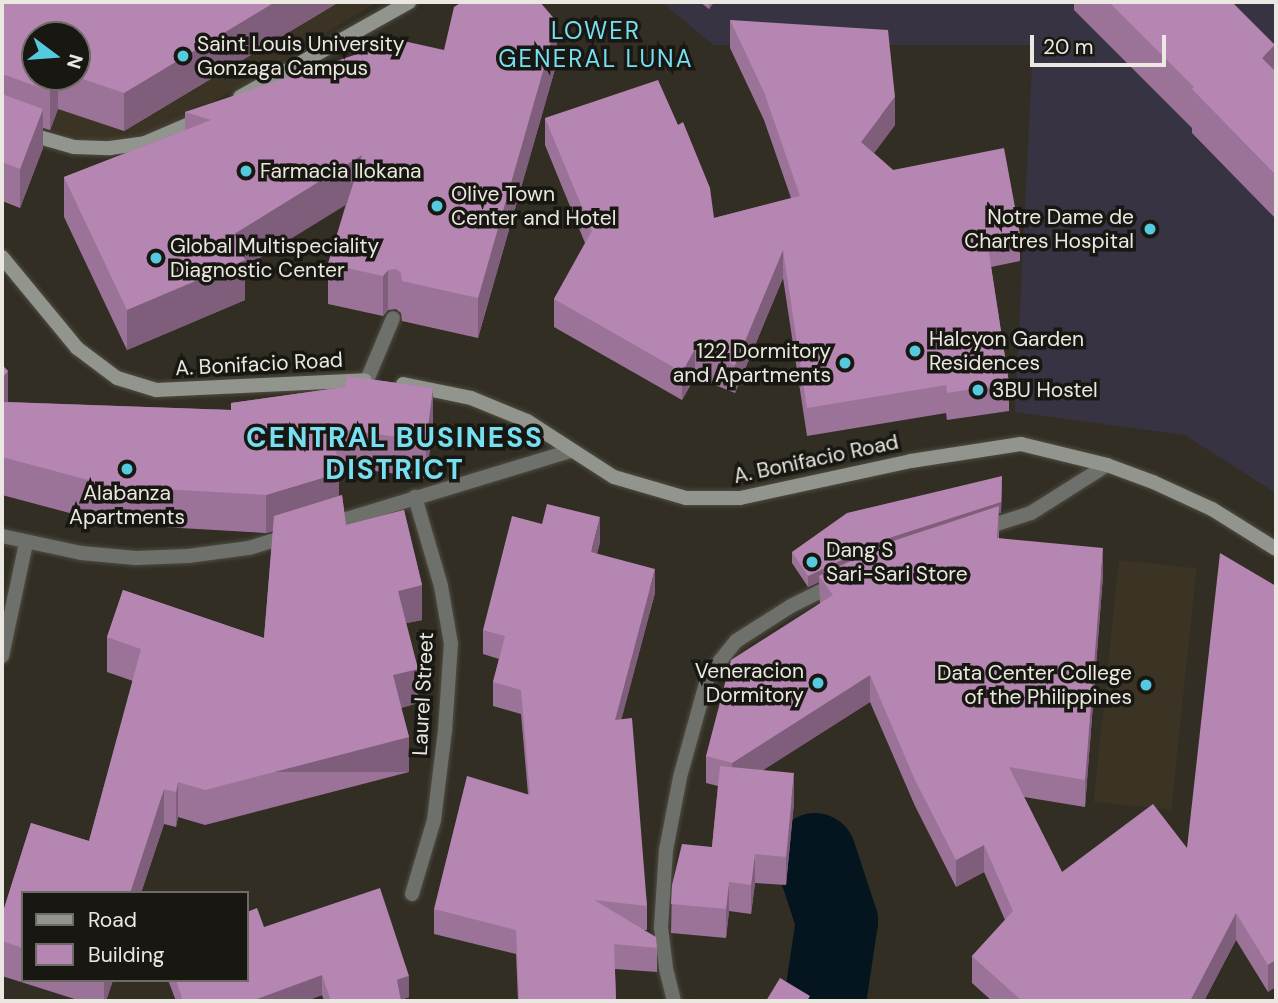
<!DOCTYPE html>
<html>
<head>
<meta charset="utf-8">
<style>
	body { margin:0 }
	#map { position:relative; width:1278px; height:1003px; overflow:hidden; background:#322e24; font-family:"DM Sans",sans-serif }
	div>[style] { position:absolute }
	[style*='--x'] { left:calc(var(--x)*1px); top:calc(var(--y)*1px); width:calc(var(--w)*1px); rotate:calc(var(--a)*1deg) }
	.built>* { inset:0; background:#3b3424; transform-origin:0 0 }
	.medical>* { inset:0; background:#383343 }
	.river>* { height:82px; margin:-41px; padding:0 41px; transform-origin:41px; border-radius:41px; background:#041520 }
	.roads { filter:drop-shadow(0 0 2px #4f4c42) drop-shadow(0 0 2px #4f4c42) }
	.service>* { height:14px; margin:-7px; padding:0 7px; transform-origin:7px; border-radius:7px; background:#6e706b }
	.minor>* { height:14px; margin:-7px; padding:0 7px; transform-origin:7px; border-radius:7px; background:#6e706b }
	.secondary>* { height:14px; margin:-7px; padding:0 7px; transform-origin:7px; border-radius:7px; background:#91958d }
	.wall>* { inset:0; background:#9c7398 }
	.shaded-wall>* { inset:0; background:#7f5e7c; transform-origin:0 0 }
	.building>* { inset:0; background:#b586b1 }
	.dots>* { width:19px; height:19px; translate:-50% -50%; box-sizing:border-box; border:4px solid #181712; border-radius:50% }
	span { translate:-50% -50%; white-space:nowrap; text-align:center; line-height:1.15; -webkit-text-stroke:7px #181712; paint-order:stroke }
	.poi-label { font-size:21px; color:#eae8e1 }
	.left { translate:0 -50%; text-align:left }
	.right { translate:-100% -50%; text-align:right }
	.street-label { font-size:21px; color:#eae8e1 }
	.quarter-label { font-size:24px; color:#77dff2; letter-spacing:2px }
	.district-label { font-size:28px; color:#77dff2; font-weight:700; letter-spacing:2px }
	.frame { position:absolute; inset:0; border:4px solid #eae8e1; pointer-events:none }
	.legend { position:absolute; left:21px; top:891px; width:228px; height:91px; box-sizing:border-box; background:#181712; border:2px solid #6c6b65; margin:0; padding:9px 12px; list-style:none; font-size:21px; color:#eae8e1 }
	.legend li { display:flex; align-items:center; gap:14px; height:35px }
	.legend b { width:35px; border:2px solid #6c6b65 }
	.north { position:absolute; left:21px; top:21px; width:70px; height:70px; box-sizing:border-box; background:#181712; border:2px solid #6c6b65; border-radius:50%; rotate:106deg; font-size:19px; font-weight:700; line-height:28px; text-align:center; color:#eae8e1 }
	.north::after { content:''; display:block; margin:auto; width:24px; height:32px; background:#55cadf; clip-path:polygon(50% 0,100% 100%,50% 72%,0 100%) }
	.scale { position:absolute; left:1030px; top:35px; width:136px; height:32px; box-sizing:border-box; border:4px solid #eae8e1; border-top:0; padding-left:9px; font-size:21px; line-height:24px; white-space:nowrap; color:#eae8e1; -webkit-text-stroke:5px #181712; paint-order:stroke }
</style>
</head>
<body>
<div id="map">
	<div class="built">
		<i style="clip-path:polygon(evenodd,2px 2px,377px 2px,210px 104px,143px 134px,109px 139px,77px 137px,30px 124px,2px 2px,35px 35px,77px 35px,77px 77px,35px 77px,35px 35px)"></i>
		<i style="left:1119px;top:560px;width:78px;height:243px;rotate:6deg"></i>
	</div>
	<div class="medical">
		<i style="clip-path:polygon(662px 2px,1276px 2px,1276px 493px,1185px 435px,1015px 412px,1033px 45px,713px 45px)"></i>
	</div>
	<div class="river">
		<i style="--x:815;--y:854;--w:71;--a:71.8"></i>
		<i style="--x:837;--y:921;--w:81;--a:98.5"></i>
	</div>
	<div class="roads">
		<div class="service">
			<i style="--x:367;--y:380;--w:67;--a:-67.2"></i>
		</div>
		<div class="minor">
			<i style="--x:327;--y:525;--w:254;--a:-16.9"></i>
			<i style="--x:981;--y:529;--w:52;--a:-17.7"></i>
			<i style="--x:1031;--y:513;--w:90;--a:-32.3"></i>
			<i style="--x:2;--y:536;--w:81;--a:12.1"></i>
			<i style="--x:81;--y:553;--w:55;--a:5.2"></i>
			<i style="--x:136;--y:558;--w:52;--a:-2.2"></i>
			<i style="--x:188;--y:556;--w:62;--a:-7.5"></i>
			<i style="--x:249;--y:548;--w:44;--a:-17.2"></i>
			<i style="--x:2;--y:656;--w:116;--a:-78"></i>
			<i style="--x:412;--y:894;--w:77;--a:-73.4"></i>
			<i style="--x:434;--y:820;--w:90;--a:-83"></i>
			<i style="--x:445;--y:731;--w:87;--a:-86.1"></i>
			<i style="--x:451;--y:644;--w:59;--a:-99.8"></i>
			<i style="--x:441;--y:586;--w:93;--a:-106.3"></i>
			<i style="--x:674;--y:1001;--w:34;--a:-104"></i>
			<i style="--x:666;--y:968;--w:41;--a:-97"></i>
			<i style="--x:661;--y:927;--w:77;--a:-86.3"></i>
			<i style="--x:666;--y:850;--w:74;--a:-79.1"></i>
			<i style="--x:680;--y:777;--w:105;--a:-74.5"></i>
			<i style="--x:708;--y:676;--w:45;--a:-51.3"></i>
			<i style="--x:736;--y:641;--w:65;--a:-32.5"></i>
			<i style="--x:791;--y:606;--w:49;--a:-26.6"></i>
		</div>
		<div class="secondary">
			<i style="--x:240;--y:97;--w:194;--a:-29.3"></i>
			<i style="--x:2;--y:123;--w:25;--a:23"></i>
			<i style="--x:25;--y:133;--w:51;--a:15.9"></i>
			<i style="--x:74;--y:147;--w:36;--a:2"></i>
			<i style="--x:110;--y:148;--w:35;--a:-8"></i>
			<i style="--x:145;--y:143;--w:61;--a:-23.2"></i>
			<i style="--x:2;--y:257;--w:118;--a:50.5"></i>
			<i style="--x:77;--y:348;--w:50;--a:36.9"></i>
			<i style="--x:117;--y:378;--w:41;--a:17.1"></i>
			<i style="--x:156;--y:390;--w:209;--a:-2.7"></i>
			<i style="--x:403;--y:384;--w:69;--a:11.6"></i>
			<i style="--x:471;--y:398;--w:61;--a:22.3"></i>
			<i style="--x:527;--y:421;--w:103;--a:32.8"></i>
			<i style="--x:614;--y:477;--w:75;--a:16.3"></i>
			<i style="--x:686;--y:498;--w:54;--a:0"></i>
			<i style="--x:740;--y:498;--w:175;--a:-12.2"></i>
			<i style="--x:911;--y:461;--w:111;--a:-8.8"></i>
			<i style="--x:1021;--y:444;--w:89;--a:13.7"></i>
			<i style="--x:1107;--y:465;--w:49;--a:20.3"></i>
			<i style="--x:1153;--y:482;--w:65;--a:24.6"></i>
			<i style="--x:1212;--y:509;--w:75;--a:32"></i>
		</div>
	</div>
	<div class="wall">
		<i style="clip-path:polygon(evenodd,2px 2px,339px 2px,124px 131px,58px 109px,50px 130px,43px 128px,43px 148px,20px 208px,2px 201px,2px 2px,77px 35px,77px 77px,35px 77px,77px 35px)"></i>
		<i style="clip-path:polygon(700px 2px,714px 2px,709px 9px)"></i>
		<i style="clip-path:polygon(1074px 2px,1232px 2px,1276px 72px,1276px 219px,1192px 133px,1192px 128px,1074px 10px)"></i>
		<i style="clip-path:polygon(730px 20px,895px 125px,874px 153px,893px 170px,1020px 234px,1020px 261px,991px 267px,1009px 383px,1009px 411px,947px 420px,946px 413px,807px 436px,783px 278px,735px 393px,695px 377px,682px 400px,554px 327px,554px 299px,585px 243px,545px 145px,545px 118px,714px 218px,791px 198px,764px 120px,730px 48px)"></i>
		<i style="clip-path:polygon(444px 50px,557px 62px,478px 338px,402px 321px,401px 313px,396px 309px,388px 310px,383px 316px,328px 304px,328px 264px,346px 204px,245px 267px,245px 300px,127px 350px,64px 217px,64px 177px,185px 130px,185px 112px)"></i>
		<i style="clip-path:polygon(2px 365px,8px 371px,8px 402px,231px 410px,231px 403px,345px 387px,347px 376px,433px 388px,433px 426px,426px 478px,338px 466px,339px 496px,342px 495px,346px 525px,404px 510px,422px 585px,422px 620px,406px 623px,418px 669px,418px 703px,401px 708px,409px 737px,409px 772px,205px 825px,178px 817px,176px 827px,164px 824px,141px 893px,23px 893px,23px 980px,113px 980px,106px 1001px,81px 1001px,2px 976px,2px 915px,31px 823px,89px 841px,133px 681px,107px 672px,107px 637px,123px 590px,264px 638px,273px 531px,266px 533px,111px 524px,2px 495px)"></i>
		<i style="clip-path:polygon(1002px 486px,1001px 513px,999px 513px,999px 538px,1103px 575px,1085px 807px,1024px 797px,1062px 872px,1187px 848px,1276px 586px,1268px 992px,1236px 940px,1204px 1001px,992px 1001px,972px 983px,972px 956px,1005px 920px,984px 872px,956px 887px,915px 806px,870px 702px,763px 770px,794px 802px,786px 885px,755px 883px,751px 914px,729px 911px,726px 938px,671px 933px,672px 885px,712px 847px,718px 786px,706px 783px,706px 756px,820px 603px,819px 582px,808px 587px,792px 563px,792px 552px)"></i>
		<i style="clip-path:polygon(600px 542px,597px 554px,655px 593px,621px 719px,647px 906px,647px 930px,643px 930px,657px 948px,657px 972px,615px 969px,616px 1001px,518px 1001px,516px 954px,434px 934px,434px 909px,528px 794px,521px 714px,493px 706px,493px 682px,499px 659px,483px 654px,483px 630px)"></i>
		<i style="clip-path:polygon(264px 927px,409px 997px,401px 1000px,401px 1001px,324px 1001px,322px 995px,306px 1001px,176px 1001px,168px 980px,247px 980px)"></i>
	</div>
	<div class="shaded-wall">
		<i style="clip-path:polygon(275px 2px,339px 2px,124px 131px,124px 93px)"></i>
		<i style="clip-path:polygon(709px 2px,714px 2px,709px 9px)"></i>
		<i style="clip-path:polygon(557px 22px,557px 62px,478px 338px,478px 298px)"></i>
		<i style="clip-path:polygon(1275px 45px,1275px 88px,1262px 58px)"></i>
		<i style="clip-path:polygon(56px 77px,58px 77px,58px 109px,50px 130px,50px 91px)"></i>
		<i style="clip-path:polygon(895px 97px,895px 125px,861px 170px,861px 142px)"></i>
		<i style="clip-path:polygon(43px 109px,43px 148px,20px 208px,20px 169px)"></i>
		<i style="clip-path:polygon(362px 155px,362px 195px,245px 267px,245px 300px,127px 350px,127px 310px,234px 234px)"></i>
		<i style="clip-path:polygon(783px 250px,783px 278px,735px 393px,735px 365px)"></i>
		<i style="clip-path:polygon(388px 270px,388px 310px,383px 316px,383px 276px)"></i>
		<i style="clip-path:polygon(695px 349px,695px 377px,682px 400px,682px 372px)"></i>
		<i style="clip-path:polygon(8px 371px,8px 409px,2px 416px,2px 378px)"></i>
		<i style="clip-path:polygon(433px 388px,433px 426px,426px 478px,426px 441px)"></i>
		<i style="clip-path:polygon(339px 473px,339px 511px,266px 533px,266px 495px)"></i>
		<i style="clip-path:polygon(1002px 476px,1001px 513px,999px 513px,997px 565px,819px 576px,819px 582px,808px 587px,808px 576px)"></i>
		<i style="clip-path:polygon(600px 517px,600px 542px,591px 577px,591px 552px)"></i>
		<i style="clip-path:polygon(1103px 548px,1103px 575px,1085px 807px,1085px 780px)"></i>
		<i style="clip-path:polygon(655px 569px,655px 593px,615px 744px,615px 720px)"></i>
		<i style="clip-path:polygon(422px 585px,422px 620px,398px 625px,398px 591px)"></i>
		<i style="clip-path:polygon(418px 669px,418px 703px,393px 710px,393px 675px)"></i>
		<i style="clip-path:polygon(870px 675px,870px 702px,732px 790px,732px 763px)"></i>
		<i style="left:409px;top:737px;width:35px;height:211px;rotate:90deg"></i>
		<i style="clip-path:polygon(794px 773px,794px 802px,786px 885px,786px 857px)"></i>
		<i style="clip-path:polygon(178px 782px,178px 817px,176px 827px,176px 792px)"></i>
		<i style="clip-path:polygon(164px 789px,164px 824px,141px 893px,130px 893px)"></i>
		<i style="clip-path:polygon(984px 845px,984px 872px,956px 887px,956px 860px)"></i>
		<i style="clip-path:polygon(755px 854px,755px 883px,751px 914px,751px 885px)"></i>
		<i style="clip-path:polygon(729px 882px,729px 911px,726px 938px,726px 909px)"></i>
		<i style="clip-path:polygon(1236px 913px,1236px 940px,1204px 1001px,1190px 1001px)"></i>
		<i style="clip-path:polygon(1276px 960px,1276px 987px,1268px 992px,1268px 965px)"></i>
		<i style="clip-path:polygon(322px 975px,322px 995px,306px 1001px,251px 1001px)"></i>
		<i style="clip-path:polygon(409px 976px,409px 997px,397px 1001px,397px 980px)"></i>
		<i style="clip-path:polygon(104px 980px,113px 980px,106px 1001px,104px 1001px)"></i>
	</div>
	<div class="building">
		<i style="clip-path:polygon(2px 2px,275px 2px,124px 93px,77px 77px,77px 35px,35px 35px,35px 77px,56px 77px,50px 91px,5px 75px,2px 76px)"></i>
		<i style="clip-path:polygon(462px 2px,540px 2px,557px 22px,478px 298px,402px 281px,401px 273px,396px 269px,388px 270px,383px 276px,328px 264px,362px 155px,234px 234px,245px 260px,127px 310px,64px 177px,211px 120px,185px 112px,399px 40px,444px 50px,454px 7px)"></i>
		<i style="clip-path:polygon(1109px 2px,1232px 2px,1275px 45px,1262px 58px,1276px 72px,1276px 175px,1192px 89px,1194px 87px)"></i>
		<i style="clip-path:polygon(730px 20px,888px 30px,895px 97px,861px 142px,893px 170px,1004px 148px,1020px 234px,987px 240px,1009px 383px,947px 393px,946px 385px,807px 408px,783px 250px,735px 365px,695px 349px,682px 372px,554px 299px,592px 231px,545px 118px,658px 80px,678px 125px,683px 122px,710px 188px,714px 218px,800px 196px,764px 92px)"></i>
		<i style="clip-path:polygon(2px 94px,43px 109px,20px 169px,2px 162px)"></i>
		<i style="clip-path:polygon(2px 365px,8px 371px,2px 378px)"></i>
		<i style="clip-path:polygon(347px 376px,433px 388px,426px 441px,333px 428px,339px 473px,266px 495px,111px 486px,2px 457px,2px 402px,231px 410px,231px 403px,345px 387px)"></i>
		<i style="clip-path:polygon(1002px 476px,1001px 502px,886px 539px,808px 576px,792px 552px,847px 513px)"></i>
		<i style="clip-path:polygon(342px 495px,346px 525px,404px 510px,422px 585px,398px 591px,418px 669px,393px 675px,409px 737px,205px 790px,178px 782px,176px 792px,164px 789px,130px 893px,23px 893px,23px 948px,2px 941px,2px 915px,31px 823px,89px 841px,141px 649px,107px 637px,123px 590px,264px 638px,274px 516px)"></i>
		<i style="clip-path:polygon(547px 504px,600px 517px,591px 552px,655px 569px,615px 720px,632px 718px,647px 906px,594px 900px,656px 937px,657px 948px,614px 944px,616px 1001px,519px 1001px,516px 930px,434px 909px,467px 776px,530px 795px,521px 690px,493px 682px,505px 636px,483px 630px,512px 516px,542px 524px)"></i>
		<i style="clip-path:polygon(999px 506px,997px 538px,1103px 548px,1085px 780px,1009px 767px,1062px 872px,1153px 804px,1187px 848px,1220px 553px,1276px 586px,1276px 960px,1268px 965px,1236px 913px,1190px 1001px,1022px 1001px,972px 956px,1013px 911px,984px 845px,956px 860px,915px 780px,870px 675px,732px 763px,706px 756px,731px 660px,833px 595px,819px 576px,893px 541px)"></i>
		<i style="clip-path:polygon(720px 766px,794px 773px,786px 857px,755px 854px,751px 885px,729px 882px,726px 909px,671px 904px,672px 885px,682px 844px,712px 847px)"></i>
		<i style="clip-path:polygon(380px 888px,409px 976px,397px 980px,401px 1001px,331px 1001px,322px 975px,251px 1001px,183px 1001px,176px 980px,247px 980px,247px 912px,257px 908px,264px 927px)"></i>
		<i style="clip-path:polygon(780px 978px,810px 996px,807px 1001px,766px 1001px)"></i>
	</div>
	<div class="dots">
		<i style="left:183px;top:56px;background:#55cadf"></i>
		<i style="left:246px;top:171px;background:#55cadf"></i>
		<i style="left:437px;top:206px;background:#55cadf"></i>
		<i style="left:1150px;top:229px;background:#55cadf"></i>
		<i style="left:156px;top:258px;background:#55cadf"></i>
		<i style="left:915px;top:351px;background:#55cadf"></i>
		<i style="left:845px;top:363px;background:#55cadf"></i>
		<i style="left:978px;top:390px;background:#55cadf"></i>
		<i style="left:127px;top:469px;background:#55cadf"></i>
		<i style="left:812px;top:562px;background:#55cadf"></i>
		<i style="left:818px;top:683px;background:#55cadf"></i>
		<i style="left:1146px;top:685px;background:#55cadf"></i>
	</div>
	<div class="poi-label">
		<span class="left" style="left:197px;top:56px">Saint Louis University<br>Gonzaga Campus</span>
		<span class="left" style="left:260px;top:171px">Farmacia Ilokana</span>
		<span class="left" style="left:451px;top:206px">Olive Town<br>Center and Hotel</span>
		<span class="right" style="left:1134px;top:229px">Notre Dame de<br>Chartres Hospital</span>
		<span class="left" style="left:170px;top:258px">Global Multispeciality<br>Diagnostic Center</span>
		<span class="left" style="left:929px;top:351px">Halcyon Garden<br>Residences</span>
		<span class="right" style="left:831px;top:363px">122 Dormitory<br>and Apartments</span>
		<span class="left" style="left:992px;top:390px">3BU Hostel</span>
		<span style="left:127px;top:505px">Alabanza<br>Apartments</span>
		<span class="left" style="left:826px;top:562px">Dang S<br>Sari-Sari Store</span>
		<span class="right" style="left:804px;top:683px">Veneracion<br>Dormitory</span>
		<span class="right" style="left:1132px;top:685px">Data Center College<br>of the Philippines</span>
	</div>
	<div class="street-label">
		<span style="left:259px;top:364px;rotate:-3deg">A. Bonifacio Road</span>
		<span style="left:816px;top:459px;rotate:-12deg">A. Bonifacio Road</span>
		<span style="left:423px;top:694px;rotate:-87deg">Laurel Street</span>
	</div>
	<div class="quarter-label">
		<span style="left:596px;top:45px">LOWER<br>GENERAL LUNA</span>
	</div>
	<div class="district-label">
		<span style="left:395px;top:454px">CENTRAL BUSINESS<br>DISTRICT</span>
	</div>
	<div class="frame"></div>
	<ul class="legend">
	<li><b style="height:9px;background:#91958d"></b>Road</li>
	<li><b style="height:19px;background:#b586b1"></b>Building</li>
	</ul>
	<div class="north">N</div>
	<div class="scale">20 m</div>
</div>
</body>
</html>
